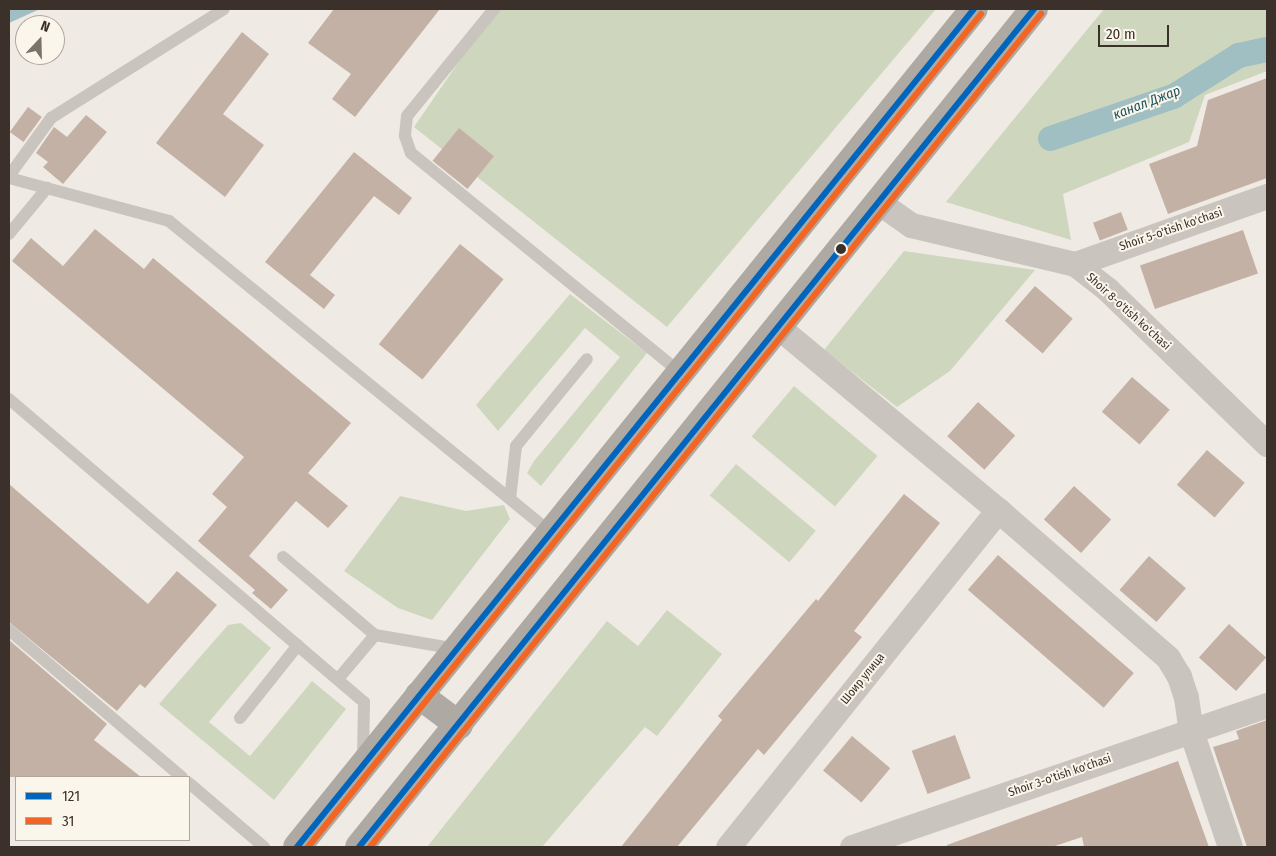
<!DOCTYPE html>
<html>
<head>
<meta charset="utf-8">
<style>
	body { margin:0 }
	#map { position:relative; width:1276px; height:856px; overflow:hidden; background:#efebe4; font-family:"Fira Sans Condensed",sans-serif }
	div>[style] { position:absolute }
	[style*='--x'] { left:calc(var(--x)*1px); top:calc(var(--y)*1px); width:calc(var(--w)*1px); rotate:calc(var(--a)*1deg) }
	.green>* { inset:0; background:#cfd6be; transform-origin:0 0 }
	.water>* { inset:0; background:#9fbfc2 }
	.canal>* { height:25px; margin:-12.5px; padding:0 12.5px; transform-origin:12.5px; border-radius:12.5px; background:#9fbfc2 }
	.building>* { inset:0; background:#c4b1a5; transform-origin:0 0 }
	.lane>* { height:12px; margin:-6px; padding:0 6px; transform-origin:6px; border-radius:6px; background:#c9c4bd }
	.street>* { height:25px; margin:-12.5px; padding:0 12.5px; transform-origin:12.5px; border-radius:12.5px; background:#c9c4bd }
	.highway>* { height:28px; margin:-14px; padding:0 14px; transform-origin:14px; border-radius:14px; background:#aeaaa3 }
	.bus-1>* { height:6px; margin:-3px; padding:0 3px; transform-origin:3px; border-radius:3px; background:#0065bd }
	.bus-2>* { height:6px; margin:-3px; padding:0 3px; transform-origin:3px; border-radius:3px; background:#f26522 }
	.dots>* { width:14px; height:14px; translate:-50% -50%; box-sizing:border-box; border:2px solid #fbf6ec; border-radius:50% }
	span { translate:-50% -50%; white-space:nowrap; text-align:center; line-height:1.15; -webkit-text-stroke:4px #fbf6ec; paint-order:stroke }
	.street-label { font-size:12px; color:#3b312a }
	.water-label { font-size:14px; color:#1d545f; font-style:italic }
	.frame { position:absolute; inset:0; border:10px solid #3b312a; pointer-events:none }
	.legend { position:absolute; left:15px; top:776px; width:175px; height:65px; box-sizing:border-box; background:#fbf6ec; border:1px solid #aea79e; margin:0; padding:6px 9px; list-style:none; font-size:15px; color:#3b312a }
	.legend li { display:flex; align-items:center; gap:10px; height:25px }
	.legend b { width:25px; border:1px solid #aea79e }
	.north { position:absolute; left:15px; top:15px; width:50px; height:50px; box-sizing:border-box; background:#fbf6ec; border:1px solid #aea79e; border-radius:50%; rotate:21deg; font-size:14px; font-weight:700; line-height:20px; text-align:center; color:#3b312a }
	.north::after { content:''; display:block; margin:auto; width:18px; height:22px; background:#7a726b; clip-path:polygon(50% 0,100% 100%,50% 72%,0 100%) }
	.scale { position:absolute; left:1098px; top:25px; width:71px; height:22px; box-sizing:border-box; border:2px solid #3b312a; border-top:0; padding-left:6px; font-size:15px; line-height:18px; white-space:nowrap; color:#3b312a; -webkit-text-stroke:4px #fbf6ec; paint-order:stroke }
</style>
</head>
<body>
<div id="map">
	<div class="green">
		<i style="clip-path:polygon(495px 9px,936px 9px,667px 327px,414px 127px)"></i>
		<i style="clip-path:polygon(1104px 9px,1267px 9px,1267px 71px,1205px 95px,1189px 142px,1063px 194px,1071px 240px,946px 202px)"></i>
		<i style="clip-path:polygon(904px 251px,1035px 270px,950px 371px,897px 407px,824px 350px)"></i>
		<i style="clip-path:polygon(570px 294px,647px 353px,541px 486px,527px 473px,534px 461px,620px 357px,585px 328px,498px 431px,476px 405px)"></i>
		<i style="left:794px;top:386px;width:109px;height:66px;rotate:40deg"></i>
		<i style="left:736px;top:464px;width:104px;height:41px;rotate:40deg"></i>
		<i style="clip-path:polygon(400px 496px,466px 511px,504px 505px,510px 519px,432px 620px,398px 608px,344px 571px)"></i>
		<i style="clip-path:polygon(667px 610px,722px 654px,657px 736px,645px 727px,542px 847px,427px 847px,607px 621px,638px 646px)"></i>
		<i style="clip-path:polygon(241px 623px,271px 648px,209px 722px,250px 756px,312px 681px,346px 709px,274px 800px,159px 704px,228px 625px)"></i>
	</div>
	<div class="water">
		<i style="clip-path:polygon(9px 9px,40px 9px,9px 23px)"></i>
	</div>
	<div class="canal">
		<i style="--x:1050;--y:138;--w:130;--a:-18.9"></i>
		<i style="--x:1173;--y:96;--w:77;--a:-32.2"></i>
		<i style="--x:1238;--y:55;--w:30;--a:-12"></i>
	</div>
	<div class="building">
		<i style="clip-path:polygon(334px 9px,440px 9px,355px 117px,332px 99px,351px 74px,308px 43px)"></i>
		<i style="clip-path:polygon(242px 32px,269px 54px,223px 114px,264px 145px,225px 197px,156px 143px)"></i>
		<i style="clip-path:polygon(1267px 78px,1267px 178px,1168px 214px,1149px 164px,1197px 146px,1208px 100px)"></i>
		<i style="left:28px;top:107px;width:17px;height:31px;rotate:36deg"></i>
		<i style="clip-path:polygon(86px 115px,107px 132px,63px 184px,43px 167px,48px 162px,36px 153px,54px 127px,67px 137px)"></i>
		<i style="left:459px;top:128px;width:45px;height:42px;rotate:39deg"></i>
		<i style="clip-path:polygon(354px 152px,412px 198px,399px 215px,374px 196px,310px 275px,335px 295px,324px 309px,265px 262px)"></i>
		<i style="left:1121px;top:212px;width:19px;height:30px;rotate:69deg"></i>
		<i style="clip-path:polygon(95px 229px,144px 269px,153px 258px,351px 423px,308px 473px,348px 506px,328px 528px,296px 501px,249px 556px,288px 590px,271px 609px,252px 593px,255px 590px,198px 541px,227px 507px,212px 494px,244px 457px,12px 261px,31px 238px,63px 266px)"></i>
		<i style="left:1243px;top:230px;width:46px;height:109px;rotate:71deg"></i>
		<i style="left:460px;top:244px;width:56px;height:129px;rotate:39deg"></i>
		<i style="left:1035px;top:286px;width:50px;height:46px;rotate:41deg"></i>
		<i style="left:1132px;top:377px;width:50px;height:46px;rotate:41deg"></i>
		<i style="left:978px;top:402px;width:50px;height:46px;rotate:42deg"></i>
		<i style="left:1207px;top:450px;width:50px;height:46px;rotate:41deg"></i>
		<i style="clip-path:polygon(9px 484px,148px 604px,177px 571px,217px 605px,145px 688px,140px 684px,117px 711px,9px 622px)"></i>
		<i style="left:1074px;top:486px;width:50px;height:45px;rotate:42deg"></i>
		<i style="clip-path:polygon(904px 494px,940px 523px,854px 631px,862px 637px,764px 755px,758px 749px,677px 847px,621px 847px,722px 720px,718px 716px,816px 599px,818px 601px)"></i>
		<i style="left:998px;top:555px;width:180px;height:46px;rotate:41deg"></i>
		<i style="left:1149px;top:556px;width:49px;height:45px;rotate:41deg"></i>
		<i style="left:1229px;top:624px;width:50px;height:45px;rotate:42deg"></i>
		<i style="clip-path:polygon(9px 640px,107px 724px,94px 740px,141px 777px,9px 777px)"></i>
		<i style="clip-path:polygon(1267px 720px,1267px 847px,1247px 847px,1213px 747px,1239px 739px,1236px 731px)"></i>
		<i style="left:955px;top:735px;width:46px;height:46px;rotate:70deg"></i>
		<i style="left:852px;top:736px;width:50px;height:45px;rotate:40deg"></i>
		<i style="clip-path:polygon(1178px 761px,1209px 847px,1084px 847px,1082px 837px,1052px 847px,947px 847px,947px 845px)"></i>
	</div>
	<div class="lane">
		<i style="--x:494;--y:9;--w:138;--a:129.1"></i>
		<i style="--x:407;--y:116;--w:20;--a:96"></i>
		<i style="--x:405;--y:136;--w:18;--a:71"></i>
		<i style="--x:411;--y:153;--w:348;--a:39.2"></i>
		<i style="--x:9;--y:176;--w:72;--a:-54.1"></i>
		<i style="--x:51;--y:118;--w:204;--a:-32.2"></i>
		<i style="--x:9;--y:178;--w:166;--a:15"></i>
		<i style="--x:169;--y:221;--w:493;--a:39.2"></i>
		<i style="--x:9;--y:234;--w:60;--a:-50.4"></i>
		<i style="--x:9;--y:399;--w:467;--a:40.5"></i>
		<i style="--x:364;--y:702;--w:58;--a:91"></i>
		<i style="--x:510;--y:499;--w:53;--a:-83.5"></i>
		<i style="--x:516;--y:446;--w:112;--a:-50.8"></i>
		<i style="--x:283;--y:557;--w:121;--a:40.3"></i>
		<i style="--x:9;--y:630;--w:227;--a:40.4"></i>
		<i style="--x:338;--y:679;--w:57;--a:-49.9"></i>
		<i style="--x:375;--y:635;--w:83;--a:9.7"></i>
		<i style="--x:240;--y:718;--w:93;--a:-51.5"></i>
		<i style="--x:189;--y:783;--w:99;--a:40.5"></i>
	</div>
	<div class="street">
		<i style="--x:877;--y:201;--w:42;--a:35.2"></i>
		<i style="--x:911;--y:225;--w:169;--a:13.4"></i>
		<i style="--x:1075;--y:264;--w:41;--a:38"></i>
		<i style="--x:1107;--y:289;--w:223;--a:44.1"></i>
		<i style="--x:1075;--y:264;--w:204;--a:-19.5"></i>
		<i style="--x:777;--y:326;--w:288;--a:39.8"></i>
		<i style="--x:998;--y:510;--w:225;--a:41"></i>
		<i style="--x:1168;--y:658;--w:21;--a:59"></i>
		<i style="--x:1179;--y:676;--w:22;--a:72"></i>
		<i style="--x:1186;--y:697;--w:34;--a:82"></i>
		<i style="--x:1191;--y:731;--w:122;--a:71.4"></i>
		<i style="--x:728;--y:847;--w:432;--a:-51.3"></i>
		<i style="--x:852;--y:847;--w:439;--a:-18.9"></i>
	</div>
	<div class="highway">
		<i style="--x:419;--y:695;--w:50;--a:36.9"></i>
		<i style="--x:297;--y:847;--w:1077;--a:-51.07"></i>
		<i style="--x:359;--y:847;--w:1076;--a:-51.15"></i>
	</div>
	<div class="bus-1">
		<i style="--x:297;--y:847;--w:1077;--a:-51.07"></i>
		<i style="--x:359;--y:847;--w:1076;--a:-51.15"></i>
	</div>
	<div class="bus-2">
		<i style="--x:308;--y:847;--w:1071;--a:-51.06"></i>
		<i style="--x:370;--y:847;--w:1070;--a:-51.15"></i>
	</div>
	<div class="dots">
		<i style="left:841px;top:249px;background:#3b312a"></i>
	</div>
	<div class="street-label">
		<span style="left:1171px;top:230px;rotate:-19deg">Shoir 5-o'tish ko'chasi</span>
		<span style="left:1128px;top:312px;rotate:42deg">Shoir 8-o'tish ko'chasi</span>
		<span style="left:863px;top:679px;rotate:-51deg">Шоир улица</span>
		<span style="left:1060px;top:776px;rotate:-19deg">Shoir 3-o'tish ko'chasi</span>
	</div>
	<div class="water-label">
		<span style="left:1147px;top:103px;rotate:-21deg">канал Джар</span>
	</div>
	<div class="frame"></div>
	<ul class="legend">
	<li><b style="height:6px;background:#0065bd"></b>121</li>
	<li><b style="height:6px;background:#f26522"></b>31</li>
	</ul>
	<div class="north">N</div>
	<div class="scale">20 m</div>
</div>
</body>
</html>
